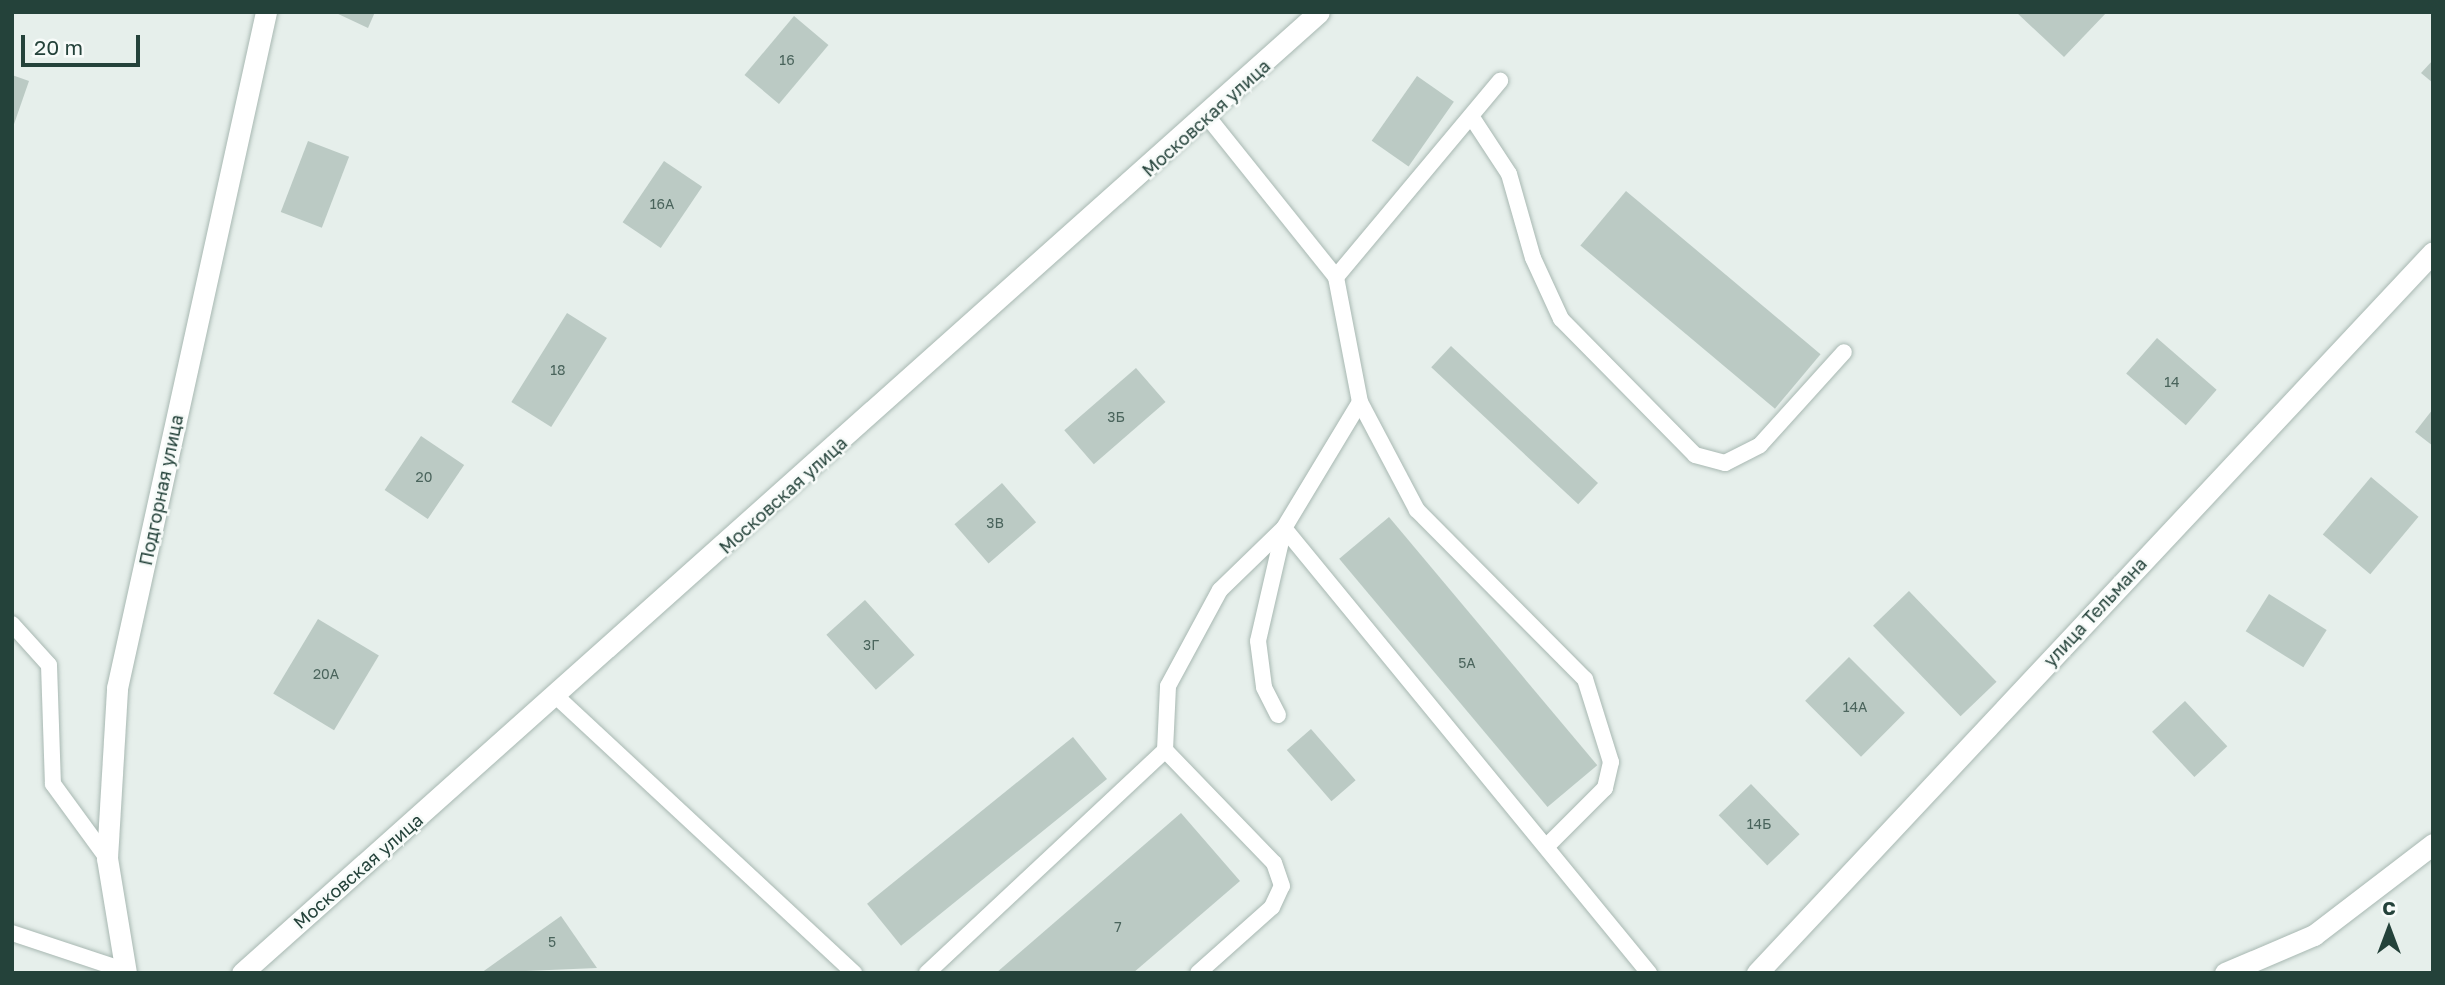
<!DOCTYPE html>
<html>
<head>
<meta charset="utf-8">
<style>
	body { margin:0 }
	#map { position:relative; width:2445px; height:985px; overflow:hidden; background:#e6efeb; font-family:"Golos Text",sans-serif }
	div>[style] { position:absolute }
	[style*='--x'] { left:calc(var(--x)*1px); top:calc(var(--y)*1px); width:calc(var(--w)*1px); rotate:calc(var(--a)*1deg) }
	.building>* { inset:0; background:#bbcac4; transform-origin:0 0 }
	.roads { filter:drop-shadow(0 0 2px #a8b8b2) drop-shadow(0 0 2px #a8b8b2) }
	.lane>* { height:16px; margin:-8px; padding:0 8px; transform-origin:8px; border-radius:8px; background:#fff }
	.street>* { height:21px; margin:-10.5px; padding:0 10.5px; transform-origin:10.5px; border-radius:10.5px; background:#fff }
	span { translate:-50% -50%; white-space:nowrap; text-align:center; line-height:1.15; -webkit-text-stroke:5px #f7fbf9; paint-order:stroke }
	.number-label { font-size:14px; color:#4a645c }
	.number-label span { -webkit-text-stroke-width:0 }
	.street-label { font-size:18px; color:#24423a }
	.frame { position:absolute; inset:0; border:14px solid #24423a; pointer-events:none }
	.north { position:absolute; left:2354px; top:894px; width:70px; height:70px; -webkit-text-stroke:5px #f7fbf9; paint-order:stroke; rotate:0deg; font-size:19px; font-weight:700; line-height:28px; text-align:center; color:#24423a }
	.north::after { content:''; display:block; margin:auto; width:24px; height:32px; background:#24423a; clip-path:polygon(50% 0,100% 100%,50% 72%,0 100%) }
	.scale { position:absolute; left:21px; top:35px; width:119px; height:32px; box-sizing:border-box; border:4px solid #24423a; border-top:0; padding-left:9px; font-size:21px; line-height:24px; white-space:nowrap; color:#24423a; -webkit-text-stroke:5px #f7fbf9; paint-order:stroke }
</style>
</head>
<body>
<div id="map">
	<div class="building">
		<i style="clip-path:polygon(334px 12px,375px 12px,368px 28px)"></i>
		<i style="clip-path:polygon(2016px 12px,2107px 12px,2064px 57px)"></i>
		<i style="left:794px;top:16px;width:45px;height:77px;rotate:40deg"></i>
		<i style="clip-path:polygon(2433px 60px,2433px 83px,2421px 73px)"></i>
		<i style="clip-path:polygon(12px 75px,29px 81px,13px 127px,12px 127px)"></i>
		<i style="left:1417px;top:76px;width:45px;height:79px;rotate:35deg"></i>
		<i style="left:308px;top:141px;width:44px;height:76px;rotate:21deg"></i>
		<i style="left:664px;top:161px;width:46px;height:74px;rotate:34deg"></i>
		<i style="left:1626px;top:191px;width:254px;height:71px;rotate:40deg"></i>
		<i style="left:567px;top:313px;width:47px;height:105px;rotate:32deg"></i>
		<i style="left:2157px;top:338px;width:79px;height:47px;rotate:41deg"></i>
		<i style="left:1451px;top:346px;width:201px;height:29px;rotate:43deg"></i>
		<i style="left:1136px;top:368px;width:45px;height:95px;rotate:49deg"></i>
		<i style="clip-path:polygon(2433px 409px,2433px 446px,2415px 432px)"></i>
		<i style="left:421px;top:436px;width:52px;height:65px;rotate:34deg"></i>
		<i style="left:2371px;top:477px;width:62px;height:75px;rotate:40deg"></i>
		<i style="left:1002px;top:483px;width:52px;height:63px;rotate:49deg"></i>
		<i style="left:1389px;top:517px;width:324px;height:65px;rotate:50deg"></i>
		<i style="left:1909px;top:591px;width:126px;height:50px;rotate:46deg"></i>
		<i style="left:2269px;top:594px;width:68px;height:44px;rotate:32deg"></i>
		<i style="left:865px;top:600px;width:74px;height:52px;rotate:48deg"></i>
		<i style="left:318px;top:619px;width:71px;height:87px;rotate:31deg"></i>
		<i style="left:1849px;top:657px;width:79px;height:62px;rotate:45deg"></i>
		<i style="left:2185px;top:701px;width:62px;height:45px;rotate:47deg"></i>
		<i style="left:1311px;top:729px;width:68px;height:32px;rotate:49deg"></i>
		<i style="left:1073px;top:737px;width:54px;height:265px;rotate:51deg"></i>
		<i style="left:1751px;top:784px;width:70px;height:45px;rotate:46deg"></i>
		<i style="clip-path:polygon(1181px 813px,1240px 881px,1133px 973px,996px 973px)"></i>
		<i style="clip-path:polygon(561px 916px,597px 968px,481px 973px)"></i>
	</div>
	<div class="roads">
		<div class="lane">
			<i style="--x:1471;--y:116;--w:69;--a:56.8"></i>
			<i style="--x:1509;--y:174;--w:87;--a:74.1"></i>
			<i style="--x:1533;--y:258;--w:67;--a:65.3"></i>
			<i style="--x:1561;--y:319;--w:191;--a:45.4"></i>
			<i style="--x:1695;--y:455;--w:31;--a:15"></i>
			<i style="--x:1725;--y:463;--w:39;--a:-27"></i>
			<i style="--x:1760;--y:445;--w:125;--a:-47.9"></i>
			<i style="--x:1336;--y:277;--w:256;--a:-50.1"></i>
			<i style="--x:1360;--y:402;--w:122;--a:62.2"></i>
			<i style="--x:1417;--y:510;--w:238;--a:45.2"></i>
			<i style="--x:1585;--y:679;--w:87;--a:72.6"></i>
			<i style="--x:1611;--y:762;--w:27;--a:103"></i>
			<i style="--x:1605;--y:788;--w:81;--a:135"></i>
			<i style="--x:1284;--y:528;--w:576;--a:50.64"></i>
			<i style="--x:12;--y:624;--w:55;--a:47.9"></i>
			<i style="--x:49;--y:665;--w:119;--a:88.1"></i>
			<i style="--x:53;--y:784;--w:92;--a:53.9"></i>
			<i style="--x:556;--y:696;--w:407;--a:42.9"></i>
			<i style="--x:1278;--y:715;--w:31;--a:-117"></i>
			<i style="--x:1264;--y:687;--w:46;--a:-97.4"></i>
			<i style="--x:1258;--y:641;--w:116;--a:-77"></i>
			<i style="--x:12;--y:933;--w:117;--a:18.4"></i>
			<i style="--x:927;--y:973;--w:326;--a:-43.1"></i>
			<i style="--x:1198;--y:973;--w:99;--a:-41.7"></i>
			<i style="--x:1272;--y:907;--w:23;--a:-65"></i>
			<i style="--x:1282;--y:886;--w:24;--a:-109"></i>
			<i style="--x:1274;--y:863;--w:157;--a:-134"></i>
			<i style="--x:1165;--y:750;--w:64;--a:-87.3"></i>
			<i style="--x:1168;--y:686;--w:109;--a:-61.6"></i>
			<i style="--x:1220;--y:590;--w:89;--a:-44.1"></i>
			<i style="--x:1284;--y:528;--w:147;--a:-58.9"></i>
			<i style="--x:1360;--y:402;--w:127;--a:-100.9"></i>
			<i style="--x:1336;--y:277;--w:205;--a:-128.7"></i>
		</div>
		<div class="street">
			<i style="--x:126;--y:973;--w:117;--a:-99.4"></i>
			<i style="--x:107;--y:858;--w:170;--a:-86.6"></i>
			<i style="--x:117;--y:688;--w:692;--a:-77.57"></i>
			<i style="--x:242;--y:973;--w:1443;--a:-41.74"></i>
			<i style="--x:1757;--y:973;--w:988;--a:-46.84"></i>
			<i style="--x:2225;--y:973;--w:97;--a:-23.1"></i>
			<i style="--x:2314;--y:935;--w:150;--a:-37.4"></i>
		</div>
	</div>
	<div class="number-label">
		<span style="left:787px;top:60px">16</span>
		<span style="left:662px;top:204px">16А</span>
		<span style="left:558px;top:370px">18</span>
		<span style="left:2172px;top:382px">14</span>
		<span style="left:1116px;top:417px">3Б</span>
		<span style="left:424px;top:477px">20</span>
		<span style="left:995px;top:523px">3В</span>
		<span style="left:871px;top:645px">3Г</span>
		<span style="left:1467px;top:663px">5А</span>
		<span style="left:326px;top:674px">20А</span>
		<span style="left:1855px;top:707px">14А</span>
		<span style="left:1759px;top:824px">14Б</span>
		<span style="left:1118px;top:927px">7</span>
		<span style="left:552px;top:942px">5</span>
	</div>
	<div class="street-label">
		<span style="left:1206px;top:118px;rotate:-42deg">Московская улица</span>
		<span style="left:161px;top:490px;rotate:-78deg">Подгорная улица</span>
		<span style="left:783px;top:495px;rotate:-42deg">Московская улица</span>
		<span style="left:2095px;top:612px;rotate:-47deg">улица Тельмана</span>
		<span style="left:358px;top:871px;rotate:-41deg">Московская улица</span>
	</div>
	<div class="frame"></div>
	<div class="north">С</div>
	<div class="scale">20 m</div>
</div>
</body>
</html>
